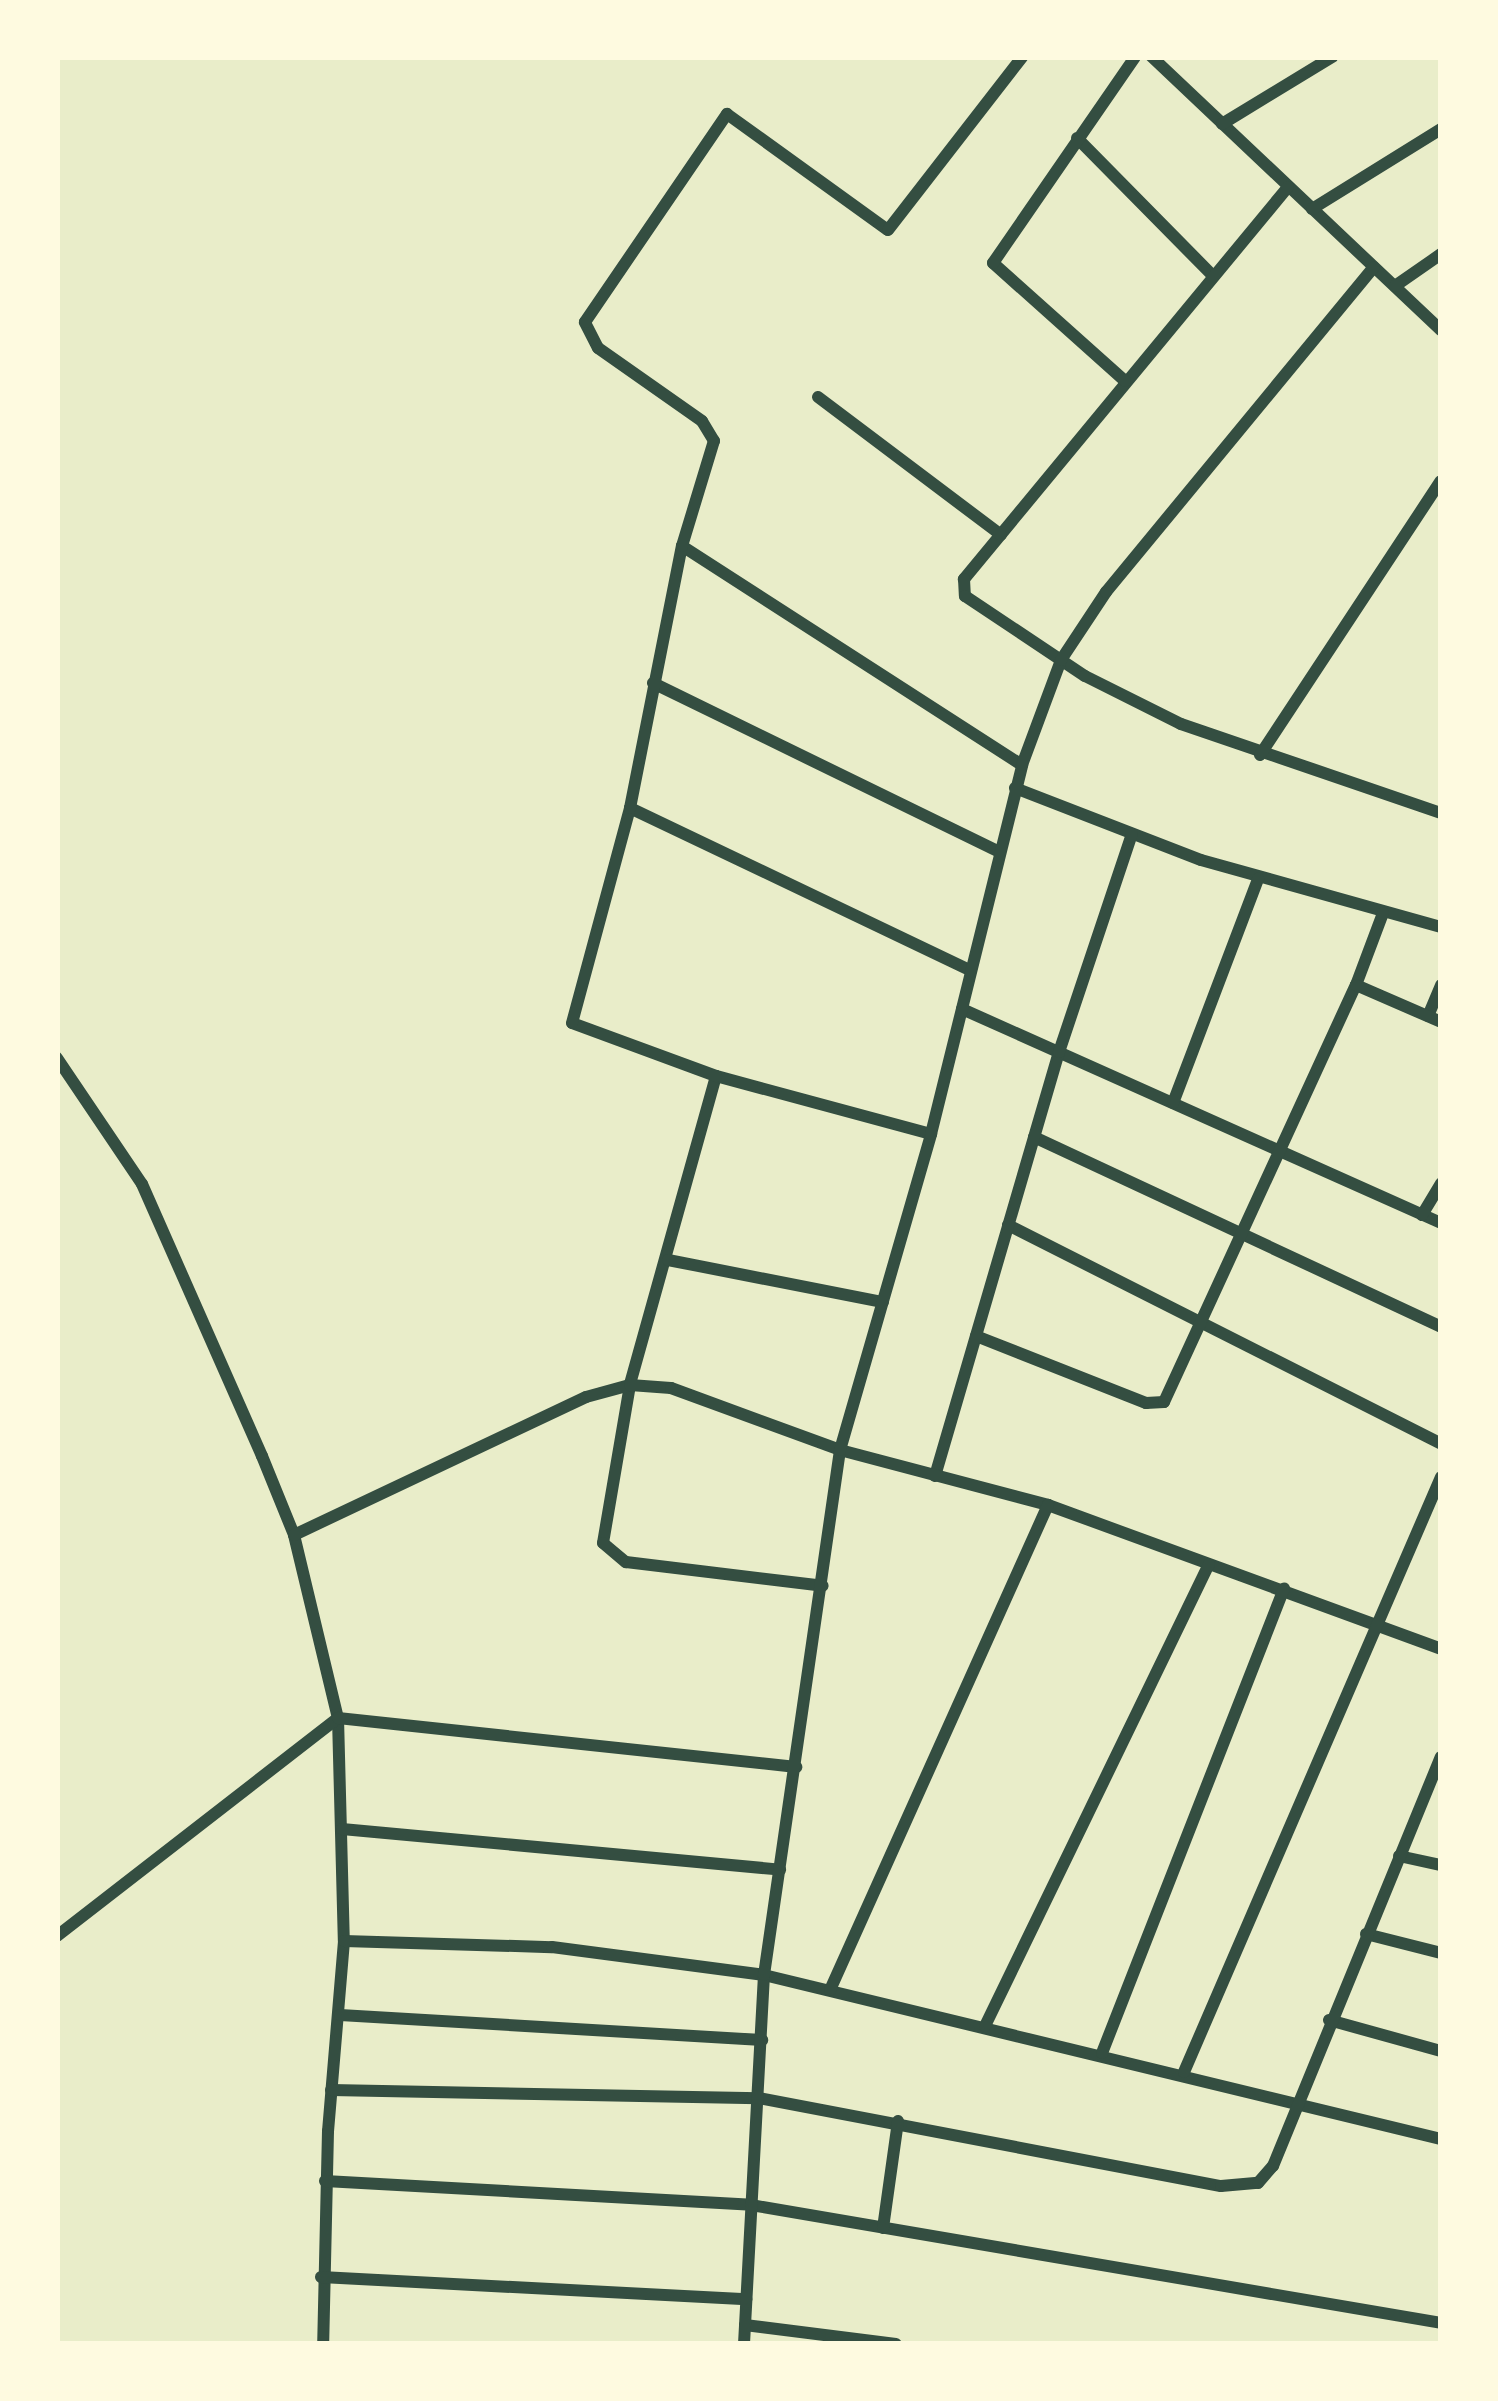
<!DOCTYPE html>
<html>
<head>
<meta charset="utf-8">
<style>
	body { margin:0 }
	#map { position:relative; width:1498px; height:2401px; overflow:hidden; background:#e9edc9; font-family:"Sofia Sans Condensed",sans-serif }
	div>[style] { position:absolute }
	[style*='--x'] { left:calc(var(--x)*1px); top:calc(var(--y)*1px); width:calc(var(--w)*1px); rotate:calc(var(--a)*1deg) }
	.minor>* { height:12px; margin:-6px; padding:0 6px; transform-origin:6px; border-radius:6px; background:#344e41 }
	span { translate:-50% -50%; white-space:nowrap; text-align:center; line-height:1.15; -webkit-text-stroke:10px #fefae0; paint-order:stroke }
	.frame { position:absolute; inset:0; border:60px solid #fefae0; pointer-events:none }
</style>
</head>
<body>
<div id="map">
	<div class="minor">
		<i style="--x:1152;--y:57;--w:398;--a:43.4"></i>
		<i style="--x:1222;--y:124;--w:129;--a:-31.3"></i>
		<i style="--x:1077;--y:138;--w:194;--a:45.4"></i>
		<i style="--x:1288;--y:187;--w:509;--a:129.57"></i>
		<i style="--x:964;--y:579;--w:17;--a:87"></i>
		<i style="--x:965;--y:596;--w:144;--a:33.7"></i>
		<i style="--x:1085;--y:676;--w:107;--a:26.6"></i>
		<i style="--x:1181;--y:724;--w:275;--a:18.9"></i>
		<i style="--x:1312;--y:209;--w:152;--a:-31.8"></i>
		<i style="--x:1395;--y:286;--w:56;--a:-34.8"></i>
		<i style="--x:1125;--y:381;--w:177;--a:-138.2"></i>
		<i style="--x:993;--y:263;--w:250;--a:-55.4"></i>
		<i style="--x:818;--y:397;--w:229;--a:37"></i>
		<i style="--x:682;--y:546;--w:404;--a:32.8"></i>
		<i style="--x:653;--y:683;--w:383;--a:26"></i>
		<i style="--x:1260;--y:755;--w:328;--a:-56.6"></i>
		<i style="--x:1015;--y:788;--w:199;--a:21.2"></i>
		<i style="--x:1201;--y:860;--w:249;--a:15.6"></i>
		<i style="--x:630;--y:808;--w:377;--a:25.5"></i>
		<i style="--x:1356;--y:985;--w:77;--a:-69.4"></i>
		<i style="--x:962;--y:1009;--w:525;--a:24.07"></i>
		<i style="--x:1428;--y:1016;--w:34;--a:-67"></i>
		<i style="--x:57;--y:1058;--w:152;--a:56"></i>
		<i style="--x:142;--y:1184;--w:297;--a:66.2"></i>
		<i style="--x:262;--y:1456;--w:85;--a:67.9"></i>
		<i style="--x:294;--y:1535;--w:188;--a:76.5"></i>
		<i style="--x:338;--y:1718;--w:223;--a:88.5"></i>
		<i style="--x:344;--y:1941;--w:191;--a:94.8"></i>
		<i style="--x:328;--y:2131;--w:213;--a:91.3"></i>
		<i style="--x:716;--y:1076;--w:321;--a:105.6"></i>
		<i style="--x:630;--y:1385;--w:160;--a:99.7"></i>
		<i style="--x:603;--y:1543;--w:30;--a:40"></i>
		<i style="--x:626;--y:1562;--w:198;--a:6.9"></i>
		<i style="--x:1173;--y:1103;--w:240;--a:-69.2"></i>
		<i style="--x:931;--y:1134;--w:223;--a:-164.9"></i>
		<i style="--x:716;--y:1076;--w:153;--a:-159.8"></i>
		<i style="--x:572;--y:1023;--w:223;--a:-74.9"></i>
		<i style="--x:630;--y:808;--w:267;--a:-78.8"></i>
		<i style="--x:682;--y:546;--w:110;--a:-73.1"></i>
		<i style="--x:714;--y:441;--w:23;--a:-121"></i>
		<i style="--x:702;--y:421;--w:127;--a:-144.9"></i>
		<i style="--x:598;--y:348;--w:29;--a:-117"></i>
		<i style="--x:585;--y:322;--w:252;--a:-55.7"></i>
		<i style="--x:727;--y:114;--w:198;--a:35.8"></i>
		<i style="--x:888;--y:230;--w:219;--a:-52.2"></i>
		<i style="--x:1034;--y:1137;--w:449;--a:25"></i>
		<i style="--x:1422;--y:1215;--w:37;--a:-59"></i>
		<i style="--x:1008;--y:1225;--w:485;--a:26.8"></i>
		<i style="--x:668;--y:1260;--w:219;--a:11.1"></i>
		<i style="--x:976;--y:1336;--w:183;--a:21.5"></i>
		<i style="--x:1146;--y:1403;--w:18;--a:-3"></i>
		<i style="--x:1164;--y:1402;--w:459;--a:-65.3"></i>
		<i style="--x:1356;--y:985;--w:93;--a:23.5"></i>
		<i style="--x:935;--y:1476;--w:442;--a:-73.7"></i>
		<i style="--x:1059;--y:1052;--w:230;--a:-71.5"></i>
		<i style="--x:294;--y:1535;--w:323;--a:-25.3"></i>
		<i style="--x:586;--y:1397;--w:46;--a:-15.3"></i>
		<i style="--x:630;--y:1385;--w:41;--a:4.2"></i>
		<i style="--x:671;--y:1388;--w:180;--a:20.1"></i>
		<i style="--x:840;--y:1450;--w:215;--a:14.8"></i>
		<i style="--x:1048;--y:1505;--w:419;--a:20.1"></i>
		<i style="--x:342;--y:1829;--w:440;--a:5.3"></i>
		<i style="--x:1399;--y:1856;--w:43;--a:12.1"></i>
		<i style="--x:1366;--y:1934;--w:77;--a:14.2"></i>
		<i style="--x:57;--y:1936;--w:356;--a:-37.8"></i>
		<i style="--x:338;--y:1718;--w:461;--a:6.1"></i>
		<i style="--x:344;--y:1941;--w:208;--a:1.7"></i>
		<i style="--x:552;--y:1947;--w:214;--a:7.5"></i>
		<i style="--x:764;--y:1975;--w:697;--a:13.62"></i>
		<i style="--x:830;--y:1990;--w:532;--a:-65.8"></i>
		<i style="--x:340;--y:2015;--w:423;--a:3.4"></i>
		<i style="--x:1329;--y:2020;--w:116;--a:15.5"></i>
		<i style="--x:985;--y:2026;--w:513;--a:-64.13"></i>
		<i style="--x:1102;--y:2053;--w:499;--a:-68.6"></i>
		<i style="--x:1184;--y:2072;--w:648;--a:-66.64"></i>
		<i style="--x:331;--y:2090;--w:428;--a:1.1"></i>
		<i style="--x:759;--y:2098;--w:470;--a:10.8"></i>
		<i style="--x:1221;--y:2186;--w:37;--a:-5"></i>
		<i style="--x:1258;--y:2183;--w:23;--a:-49"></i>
		<i style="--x:1273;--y:2166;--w:442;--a:-67.7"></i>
		<i style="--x:325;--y:2181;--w:427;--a:3.2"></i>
		<i style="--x:751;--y:2205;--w:700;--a:9.7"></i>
		<i style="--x:883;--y:2228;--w:108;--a:-82"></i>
		<i style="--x:321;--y:2277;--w:426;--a:3"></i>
		<i style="--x:745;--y:2325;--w:152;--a:7.2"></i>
		<i style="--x:744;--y:2344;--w:370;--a:-86.9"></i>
		<i style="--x:764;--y:1975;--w:530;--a:-81.76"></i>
		<i style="--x:840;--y:1450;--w:329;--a:-73.9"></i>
		<i style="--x:931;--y:1134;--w:380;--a:-76.1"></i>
		<i style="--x:1022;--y:765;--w:112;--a:-69.6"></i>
		<i style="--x:1061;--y:660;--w:82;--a:-56.5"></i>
		<i style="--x:1106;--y:592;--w:421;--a:-50.5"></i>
	</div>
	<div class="frame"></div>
</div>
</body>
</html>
